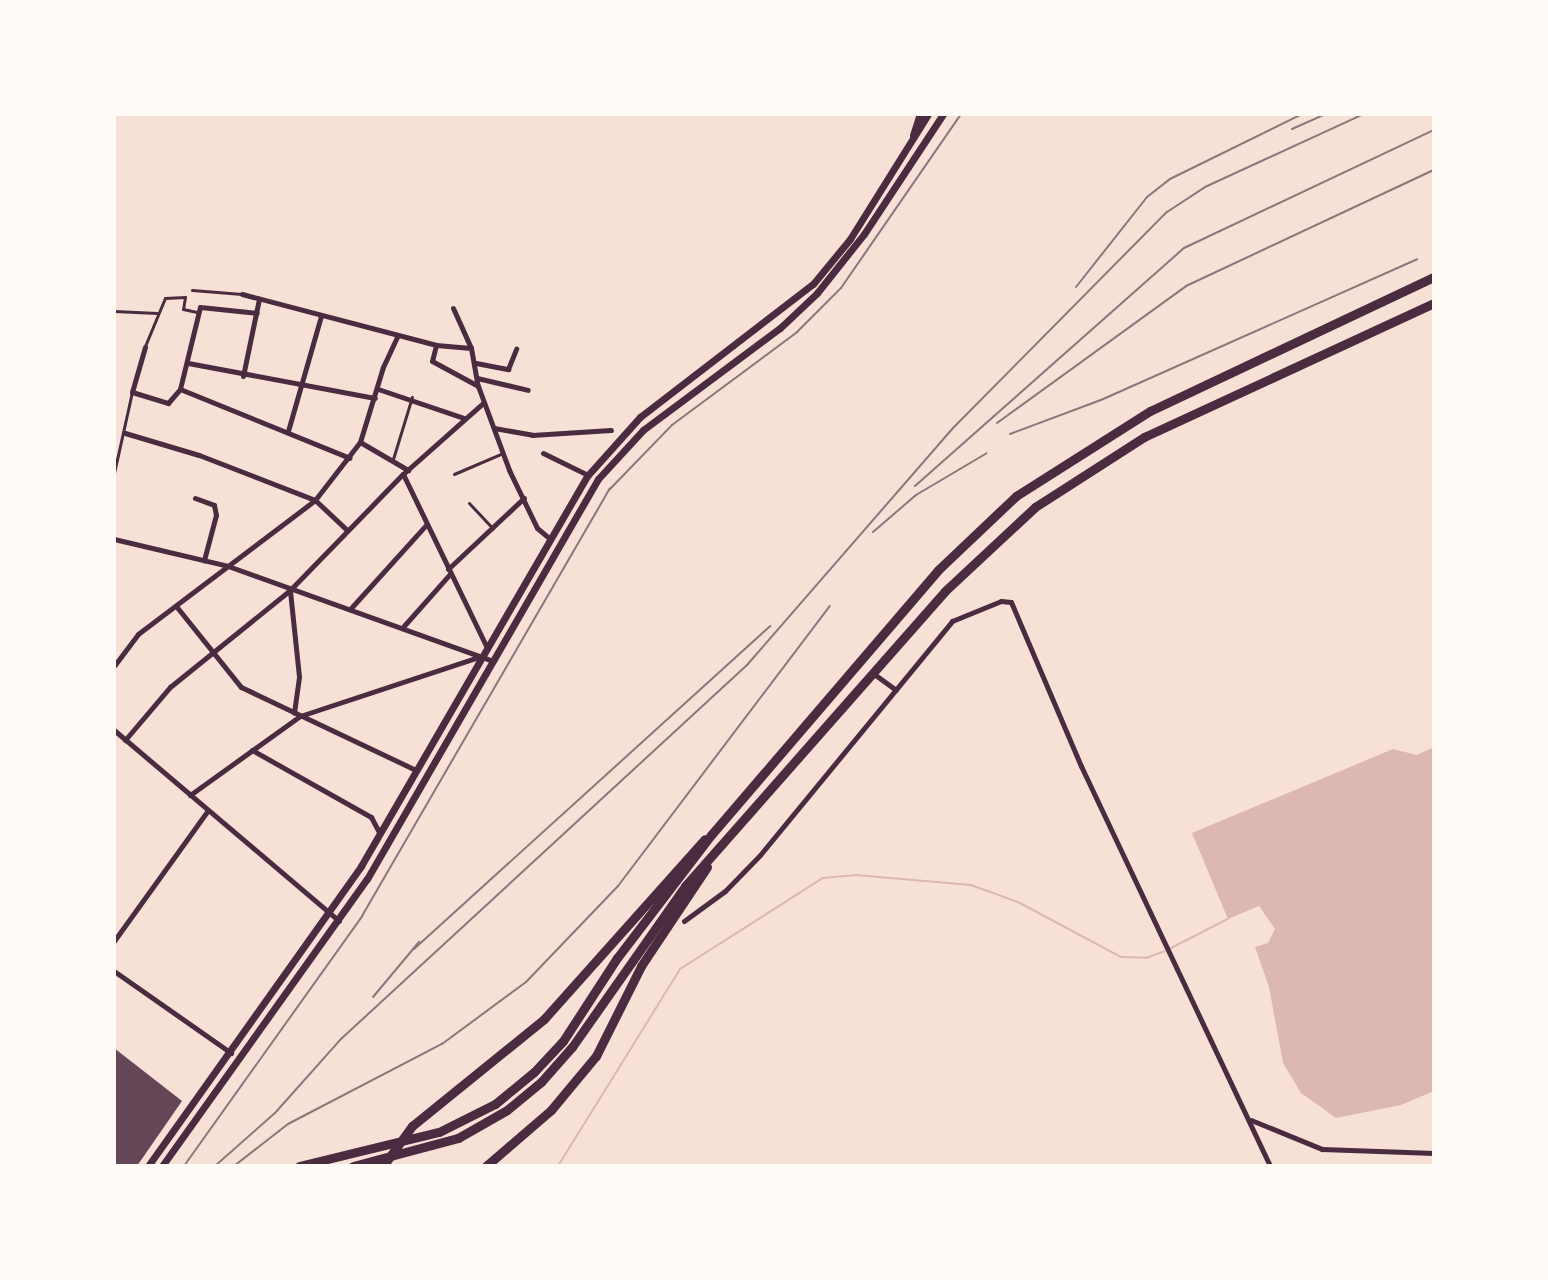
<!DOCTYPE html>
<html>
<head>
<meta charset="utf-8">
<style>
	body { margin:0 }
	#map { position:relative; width:1548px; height:1280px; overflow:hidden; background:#f7e1d7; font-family:"DejaVu Sans",sans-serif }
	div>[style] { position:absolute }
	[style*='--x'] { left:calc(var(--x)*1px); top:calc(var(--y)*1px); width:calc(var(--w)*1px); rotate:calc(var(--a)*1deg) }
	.water>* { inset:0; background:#dcb8b0 }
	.stream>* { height:2px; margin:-1px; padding:0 1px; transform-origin:1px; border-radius:1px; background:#dcb8b0 }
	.building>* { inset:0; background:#644757 }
	.pedestrian>* { height:3px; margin:-1.5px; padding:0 1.5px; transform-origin:1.5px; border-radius:1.5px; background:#4a2c40 }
	.minor>* { height:5px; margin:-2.5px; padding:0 2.5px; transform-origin:2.5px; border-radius:2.5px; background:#4a2c40 }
	.secondary>* { height:7px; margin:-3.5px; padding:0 3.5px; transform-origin:3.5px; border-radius:3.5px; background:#4a2c40 }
	.primary>* { height:7px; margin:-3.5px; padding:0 3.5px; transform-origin:3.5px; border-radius:3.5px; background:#4a2c40 }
	.motorway>* { height:9px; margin:-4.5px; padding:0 4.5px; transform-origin:4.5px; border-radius:4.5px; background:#4a2c40 }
	.rail>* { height:2px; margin:-1px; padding:0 1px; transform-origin:1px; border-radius:1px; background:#8f747c }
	span { translate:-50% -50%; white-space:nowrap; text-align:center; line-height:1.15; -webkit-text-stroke:7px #fffaf5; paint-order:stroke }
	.frame { position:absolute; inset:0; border:116px solid #fffaf5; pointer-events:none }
</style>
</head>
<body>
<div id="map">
	<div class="water">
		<i style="clip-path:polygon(1434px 747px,1434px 1091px,1401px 1105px,1336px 1118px,1301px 1093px,1283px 1063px,1269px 987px,1255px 947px,1268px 943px,1275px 929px,1259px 906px,1228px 919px,1192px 833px,1393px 749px,1417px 755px)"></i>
	</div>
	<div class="stream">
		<i style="--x:1171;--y:948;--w:64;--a:-27"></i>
		<i style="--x:558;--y:1166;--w:232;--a:-58.2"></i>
		<i style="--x:680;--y:969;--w:169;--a:-32.5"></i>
		<i style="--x:823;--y:878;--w:33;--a:-5"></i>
		<i style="--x:856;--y:875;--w:115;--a:5"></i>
		<i style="--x:971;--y:885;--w:50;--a:19.9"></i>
		<i style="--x:1018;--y:902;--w:117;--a:28.1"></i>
		<i style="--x:1121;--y:957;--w:25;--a:2"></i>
		<i style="--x:1146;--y:958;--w:20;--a:-20"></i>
	</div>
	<div class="building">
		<i style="clip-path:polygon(114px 1048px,182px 1101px,137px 1166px,114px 1166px)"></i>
	</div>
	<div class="pedestrian">
		<i style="--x:192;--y:290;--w:50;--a:4.6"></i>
		<i style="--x:114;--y:311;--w:43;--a:2.7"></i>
		<i style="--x:145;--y:346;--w:52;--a:-67.4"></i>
		<i style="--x:165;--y:298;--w:20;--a:-3"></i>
		<i style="--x:185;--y:297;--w:12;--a:99"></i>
		<i style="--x:183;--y:309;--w:14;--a:12"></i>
		<i style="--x:393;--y:459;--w:65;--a:-73"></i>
		<i style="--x:114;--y:473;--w:83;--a:-77.5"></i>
		<i style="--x:454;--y:474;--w:53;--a:-23.2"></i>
		<i style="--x:469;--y:503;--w:35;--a:47"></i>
	</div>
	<div class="minor">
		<i style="--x:242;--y:294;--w:201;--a:14.7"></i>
		<i style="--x:436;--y:345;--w:35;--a:5"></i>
		<i style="--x:453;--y:308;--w:44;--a:65.8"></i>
		<i style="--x:471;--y:348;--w:39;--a:80"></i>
		<i style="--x:478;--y:386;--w:90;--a:69.7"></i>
		<i style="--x:509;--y:470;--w:64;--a:64.2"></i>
		<i style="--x:537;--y:528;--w:17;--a:40"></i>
		<i style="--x:436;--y:345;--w:16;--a:104"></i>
		<i style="--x:432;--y:361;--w:52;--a:28.5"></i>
		<i style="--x:145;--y:347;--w:47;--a:106.1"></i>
		<i style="--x:132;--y:392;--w:38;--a:17"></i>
		<i style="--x:168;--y:403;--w:18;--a:-49"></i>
		<i style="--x:180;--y:389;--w:84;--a:-76.3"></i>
		<i style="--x:200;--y:307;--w:57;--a:6"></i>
		<i style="--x:188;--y:363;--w:190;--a:10.6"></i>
		<i style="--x:476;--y:363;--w:33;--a:11"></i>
		<i style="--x:508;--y:369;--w:22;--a:-68"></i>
		<i style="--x:243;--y:376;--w:79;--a:-78.3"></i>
		<i style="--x:477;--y:378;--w:52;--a:13.2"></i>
		<i style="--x:180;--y:389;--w:183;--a:22.1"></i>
		<i style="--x:378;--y:389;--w:91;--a:18.6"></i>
		<i style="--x:494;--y:428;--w:39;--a:10"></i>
		<i style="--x:532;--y:435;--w:79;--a:-3.6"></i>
		<i style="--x:288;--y:431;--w:120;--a:-74"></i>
		<i style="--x:125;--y:433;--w:77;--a:16.6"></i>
		<i style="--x:199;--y:455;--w:124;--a:21.2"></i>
		<i style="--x:315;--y:500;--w:44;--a:43.2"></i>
		<i style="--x:360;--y:442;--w:56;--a:30.3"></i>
		<i style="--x:543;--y:453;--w:50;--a:26.1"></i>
		<i style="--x:403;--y:474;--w:193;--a:64.2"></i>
		<i style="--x:195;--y:498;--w:20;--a:20"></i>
		<i style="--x:214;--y:505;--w:10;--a:79"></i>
		<i style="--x:216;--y:515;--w:47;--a:104.9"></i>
		<i style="--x:114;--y:539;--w:117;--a:13.3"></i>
		<i style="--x:228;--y:566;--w:282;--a:19.7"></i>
		<i style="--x:448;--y:569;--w:104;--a:-43.1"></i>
		<i style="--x:290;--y:591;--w:86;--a:84"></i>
		<i style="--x:299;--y:677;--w:36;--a:98"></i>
		<i style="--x:176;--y:606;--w:104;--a:51.3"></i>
		<i style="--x:241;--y:687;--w:194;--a:25.4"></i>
		<i style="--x:351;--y:608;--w:113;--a:-47.9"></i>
		<i style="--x:402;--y:628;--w:72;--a:-48.4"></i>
		<i style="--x:114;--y:666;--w:40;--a:-53"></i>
		<i style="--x:138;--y:634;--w:222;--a:-37.1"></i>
		<i style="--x:315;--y:500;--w:73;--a:-52.2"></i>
		<i style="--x:360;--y:442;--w:78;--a:-73"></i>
		<i style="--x:383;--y:367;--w:35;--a:-65"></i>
		<i style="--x:874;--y:674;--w:27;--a:36"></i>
		<i style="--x:114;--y:730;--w:295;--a:40.3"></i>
		<i style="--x:125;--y:740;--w:70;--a:-49.7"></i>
		<i style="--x:170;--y:687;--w:154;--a:-38.9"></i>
		<i style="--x:290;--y:590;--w:162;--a:-45.8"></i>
		<i style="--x:403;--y:474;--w:108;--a:-41.6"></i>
		<i style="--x:252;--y:750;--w:137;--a:29.4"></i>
		<i style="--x:371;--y:817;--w:17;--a:62"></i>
		<i style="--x:190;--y:795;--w:135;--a:-35.7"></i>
		<i style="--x:300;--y:716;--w:191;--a:-18.3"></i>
		<i style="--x:684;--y:921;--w:51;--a:-36.2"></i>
		<i style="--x:725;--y:891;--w:50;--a:-45.8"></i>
		<i style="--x:760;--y:855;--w:303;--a:-50.6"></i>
		<i style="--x:952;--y:621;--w:53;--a:-22.2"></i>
		<i style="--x:1001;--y:601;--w:10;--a:6"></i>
		<i style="--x:1011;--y:602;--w:178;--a:66.9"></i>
		<i style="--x:1081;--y:766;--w:442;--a:64.7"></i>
		<i style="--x:114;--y:941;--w:161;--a:-54.3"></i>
		<i style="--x:114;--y:971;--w:143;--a:35"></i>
		<i style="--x:1251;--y:1120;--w:77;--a:22.2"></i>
		<i style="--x:1322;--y:1149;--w:112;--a:2"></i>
	</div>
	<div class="secondary">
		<i style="--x:913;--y:135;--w:22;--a:-72"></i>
	</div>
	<div class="primary">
		<i style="--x:148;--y:1166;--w:368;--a:-54.6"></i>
		<i style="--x:361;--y:866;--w:452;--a:-59.9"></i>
		<i style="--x:588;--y:475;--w:78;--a:-48.1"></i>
		<i style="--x:640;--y:417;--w:218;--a:-37.6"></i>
		<i style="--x:813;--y:284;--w:58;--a:-50.6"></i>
		<i style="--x:850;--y:239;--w:147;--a:-58"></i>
		<i style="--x:162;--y:1166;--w:353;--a:-54.5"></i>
		<i style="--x:367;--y:879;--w:462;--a:-60"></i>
		<i style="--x:598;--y:479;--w:67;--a:-47.4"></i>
		<i style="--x:643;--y:430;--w:171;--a:-36.7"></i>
		<i style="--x:780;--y:328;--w:51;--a:-43.4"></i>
		<i style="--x:817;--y:293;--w:75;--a:-51.5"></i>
		<i style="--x:864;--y:234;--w:144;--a:-56.6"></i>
	</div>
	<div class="motorway">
		<i style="--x:299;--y:1166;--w:144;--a:-13.7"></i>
		<i style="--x:439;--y:1132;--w:63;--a:-26.6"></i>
		<i style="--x:495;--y:1104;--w:50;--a:-39.4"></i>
		<i style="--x:534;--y:1072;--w:42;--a:-46.9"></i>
		<i style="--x:563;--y:1041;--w:99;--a:-57"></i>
		<i style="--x:617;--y:958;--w:155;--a:-52.6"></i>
		<i style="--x:711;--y:835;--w:349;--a:-49.4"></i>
		<i style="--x:938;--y:570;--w:108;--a:-43.5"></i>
		<i style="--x:1016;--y:496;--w:159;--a:-32.4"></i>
		<i style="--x:1150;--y:411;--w:314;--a:-25.3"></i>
		<i style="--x:353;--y:1166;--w:109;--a:-14.9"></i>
		<i style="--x:458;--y:1138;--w:56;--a:-29.7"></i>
		<i style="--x:507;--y:1110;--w:44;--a:-39.5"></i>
		<i style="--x:541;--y:1082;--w:47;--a:-48.5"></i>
		<i style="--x:572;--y:1047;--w:197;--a:-54.9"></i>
		<i style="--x:685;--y:886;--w:393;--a:-48.6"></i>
		<i style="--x:945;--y:591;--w:123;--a:-43"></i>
		<i style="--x:1035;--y:507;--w:130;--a:-32.7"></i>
		<i style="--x:1144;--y:437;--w:319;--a:-24.8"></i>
		<i style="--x:383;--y:1166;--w:49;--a:-54.1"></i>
		<i style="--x:412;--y:1126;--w:170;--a:-39"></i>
		<i style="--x:544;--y:1019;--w:241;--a:-48.2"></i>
		<i style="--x:486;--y:1166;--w:86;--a:-40.7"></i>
		<i style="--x:551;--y:1110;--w:70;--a:-50.2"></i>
		<i style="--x:596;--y:1056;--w:101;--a:-63.4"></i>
		<i style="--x:641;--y:966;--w:119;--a:-56.3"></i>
	</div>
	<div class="rail">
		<i style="--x:1292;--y:129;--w:36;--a:-24"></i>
		<i style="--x:1076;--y:287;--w:115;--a:-51.7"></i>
		<i style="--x:1147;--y:197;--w:29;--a:-38"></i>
		<i style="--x:1170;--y:179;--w:147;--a:-26.2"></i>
		<i style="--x:997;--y:423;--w:233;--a:-35.9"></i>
		<i style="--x:1186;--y:286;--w:274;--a:-25.1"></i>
		<i style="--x:1010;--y:434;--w:97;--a:-20.5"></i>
		<i style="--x:1101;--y:400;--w:346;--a:-24"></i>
		<i style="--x:915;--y:486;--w:359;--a:-41.5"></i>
		<i style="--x:1184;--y:248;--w:276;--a:-25.3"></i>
		<i style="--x:873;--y:532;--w:57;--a:-40.7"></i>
		<i style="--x:916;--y:495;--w:82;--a:-30.6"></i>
		<i style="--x:414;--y:949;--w:481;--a:-42.2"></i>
		<i style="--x:373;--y:997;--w:72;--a:-50.1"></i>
		<i style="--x:184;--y:1166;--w:307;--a:-54.5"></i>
		<i style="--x:362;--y:916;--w:494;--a:-59.9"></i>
		<i style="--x:610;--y:489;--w:89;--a:-45.9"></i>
		<i style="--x:672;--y:425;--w:156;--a:-36.6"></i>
		<i style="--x:797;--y:332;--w:62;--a:-45"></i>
		<i style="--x:841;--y:288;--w:211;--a:-55.4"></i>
		<i style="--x:215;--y:1166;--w:80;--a:-41.5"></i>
		<i style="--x:275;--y:1113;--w:99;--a:-48.3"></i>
		<i style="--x:341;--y:1039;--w:552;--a:-42.65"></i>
		<i style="--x:747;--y:665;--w:314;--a:-49"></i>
		<i style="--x:953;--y:428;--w:304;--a:-45.3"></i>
		<i style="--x:1167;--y:212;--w:45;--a:-33.3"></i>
		<i style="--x:1205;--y:187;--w:175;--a:-24.7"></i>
		<i style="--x:234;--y:1166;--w:68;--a:-37.9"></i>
		<i style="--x:288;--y:1124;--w:174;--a:-27.5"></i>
		<i style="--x:442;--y:1044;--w:104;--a:-36.4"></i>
		<i style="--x:526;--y:982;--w:133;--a:-46.2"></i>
		<i style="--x:618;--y:886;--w:351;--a:-52.9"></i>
	</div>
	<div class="frame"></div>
</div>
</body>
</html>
